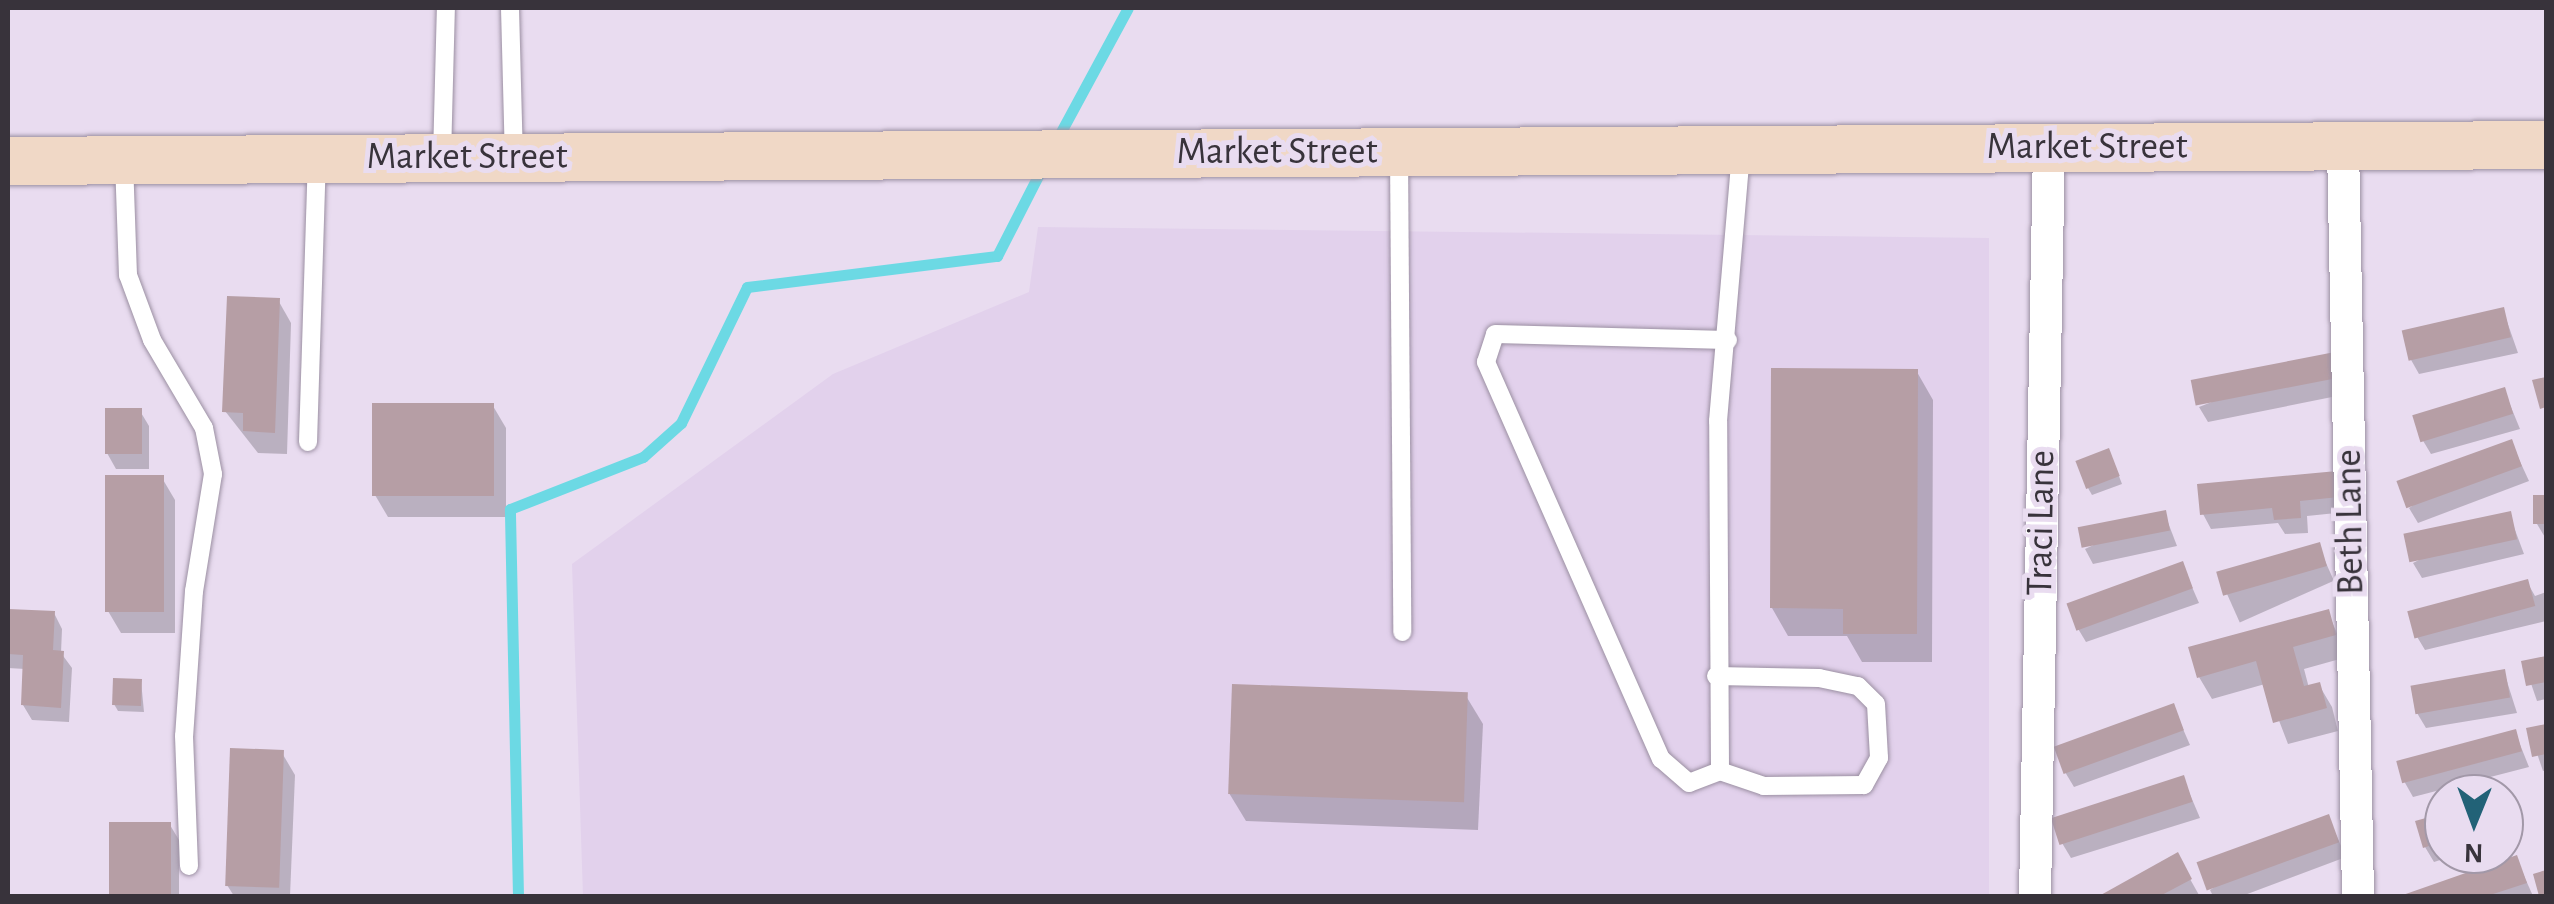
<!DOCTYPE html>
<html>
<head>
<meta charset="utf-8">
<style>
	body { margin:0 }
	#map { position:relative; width:2554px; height:904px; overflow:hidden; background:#e9dcf0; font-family:"Alegreya Sans",sans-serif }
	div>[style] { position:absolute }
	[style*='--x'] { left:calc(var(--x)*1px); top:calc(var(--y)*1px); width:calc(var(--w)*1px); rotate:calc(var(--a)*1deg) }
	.built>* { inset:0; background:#e2d1ec }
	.shadow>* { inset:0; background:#0003; transform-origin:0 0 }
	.stream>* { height:11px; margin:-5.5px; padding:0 5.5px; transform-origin:5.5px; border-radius:5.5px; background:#6cd9e4 }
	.building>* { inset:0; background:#b69ea5; transform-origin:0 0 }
	.roads { filter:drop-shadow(0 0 2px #9b8fa2) drop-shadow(0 0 2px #9b8fa2) }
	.lane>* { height:18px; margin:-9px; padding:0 9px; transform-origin:9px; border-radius:9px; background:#fff }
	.street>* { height:32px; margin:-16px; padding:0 16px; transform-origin:16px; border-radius:16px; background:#fff }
	.secondary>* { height:48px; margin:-24px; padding:0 24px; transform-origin:24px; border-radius:24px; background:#f0d8c6 }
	span { translate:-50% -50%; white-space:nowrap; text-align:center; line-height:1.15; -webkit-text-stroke:10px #e9dcf0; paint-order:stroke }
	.street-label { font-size:38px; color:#38333b }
	.frame { position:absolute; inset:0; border:10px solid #38333b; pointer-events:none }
	.north { position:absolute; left:2424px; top:774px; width:100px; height:100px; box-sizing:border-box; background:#e9dcf0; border:2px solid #a298a8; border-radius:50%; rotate:181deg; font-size:28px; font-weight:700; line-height:40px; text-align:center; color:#38333b }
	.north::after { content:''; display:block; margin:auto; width:35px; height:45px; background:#226277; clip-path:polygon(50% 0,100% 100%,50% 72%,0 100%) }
</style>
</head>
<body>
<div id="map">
	<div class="built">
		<i style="clip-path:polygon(1038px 227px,1989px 238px,1989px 896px,583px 896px,572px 564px,833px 374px,1029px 292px)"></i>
	</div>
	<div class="shadow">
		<i style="clip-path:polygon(278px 300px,291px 323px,287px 454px,258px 453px,225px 411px)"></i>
		<i style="clip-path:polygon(2503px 310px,2518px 353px,2419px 374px,2410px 358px)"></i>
		<i style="clip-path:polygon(2333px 354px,2347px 394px,2208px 422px,2199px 407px)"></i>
		<i style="clip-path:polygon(1917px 372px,1933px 400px,1932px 662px,1862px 662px,1847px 636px,1788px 636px,1772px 608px)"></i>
		<i style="clip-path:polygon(2504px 390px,2520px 429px,2431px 454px,2422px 439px)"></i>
		<i style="clip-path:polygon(493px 406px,506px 428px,506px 517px,388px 517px,375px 495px)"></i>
		<i style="clip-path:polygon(140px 411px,149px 426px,149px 469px,116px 469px,107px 453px)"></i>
		<i style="clip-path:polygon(2511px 442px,2529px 481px,2418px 523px,2409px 508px)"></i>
		<i style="clip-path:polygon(2112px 458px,2122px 484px,2092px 495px,2088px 488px)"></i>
		<i style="clip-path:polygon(2336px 474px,2346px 512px,2307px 516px,2308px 533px,2285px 534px,2278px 523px,2211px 529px,2203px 514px)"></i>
		<i style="clip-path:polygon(162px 478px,175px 500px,175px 633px,121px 633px,108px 611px)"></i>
		<i style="clip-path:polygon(2536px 498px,2546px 498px,2546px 539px,2537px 524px)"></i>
		<i style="clip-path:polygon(2164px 512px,2177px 546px,2093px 564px,2085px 549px)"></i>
		<i style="clip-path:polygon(2509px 514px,2524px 554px,2422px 578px,2413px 563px)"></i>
		<i style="left:2318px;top:545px;width:39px;height:103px;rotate:66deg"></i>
		<i style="clip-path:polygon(2182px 564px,2199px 603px,2086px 642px,2077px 627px)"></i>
		<i style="clip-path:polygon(2527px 582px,2535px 596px,2546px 592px,2546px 621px,2425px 650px,2416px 635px)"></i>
		<i style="clip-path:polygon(8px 611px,54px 613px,62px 629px,61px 653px,72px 668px,69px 722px,32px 720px,23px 705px,25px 669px,8px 668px)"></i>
		<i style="clip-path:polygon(2328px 612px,2347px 657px,2304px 669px,2309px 688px,2319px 685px,2332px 707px,2338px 731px,2288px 744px,2265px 684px,2212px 699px,2199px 677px)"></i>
		<i style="clip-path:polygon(2546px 658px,2546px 699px,2537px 701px,2524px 663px)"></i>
		<i style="clip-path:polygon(2504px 672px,2517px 713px,2426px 728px,2417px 713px)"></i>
		<i style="clip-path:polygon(141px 681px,144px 712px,118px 711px,114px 704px)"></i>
		<i style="clip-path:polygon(1466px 696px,1483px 724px,1478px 830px,1246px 821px,1229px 793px)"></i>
		<i style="clip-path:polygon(2173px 706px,2190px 745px,2074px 787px,2065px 772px)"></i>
		<i style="clip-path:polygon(2546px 727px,2546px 770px,2543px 771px,2529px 730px)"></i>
		<i style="clip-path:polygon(2515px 732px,2529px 767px,2413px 797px,2404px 781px)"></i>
		<i style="clip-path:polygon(282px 753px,295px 775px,290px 896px,234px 896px,227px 885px)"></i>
		<i style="clip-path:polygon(2183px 778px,2200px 818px,2071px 858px,2062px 843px)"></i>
		<i style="clip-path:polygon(2507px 796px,2523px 835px,2504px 841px,2504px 797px)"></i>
		<i style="clip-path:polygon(2444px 815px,2444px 854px,2459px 854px,2434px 862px,2425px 847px)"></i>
		<i style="clip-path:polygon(2328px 817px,2346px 857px,2242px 896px,2213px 896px,2210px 890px)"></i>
		<i style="clip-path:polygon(112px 825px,170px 825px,179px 840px,179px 896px,112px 896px)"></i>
		<i style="clip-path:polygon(2177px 856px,2199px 895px,2104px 896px)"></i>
		<i style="clip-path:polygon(2516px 858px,2533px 896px,2406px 896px)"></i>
	</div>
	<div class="stream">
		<i style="--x:1056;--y:141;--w:151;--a:-61.6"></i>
		<i style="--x:518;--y:896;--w:387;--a:-91.2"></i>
		<i style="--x:510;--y:509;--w:143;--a:-21.4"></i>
		<i style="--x:643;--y:457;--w:51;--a:-41.8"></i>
		<i style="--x:681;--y:423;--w:151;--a:-64.1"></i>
		<i style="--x:747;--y:287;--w:252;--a:-7.1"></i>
		<i style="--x:997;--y:256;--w:101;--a:-62.9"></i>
	</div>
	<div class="building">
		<i style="clip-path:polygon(227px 296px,280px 298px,275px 433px,243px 431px,243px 413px,222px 412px)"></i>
		<i style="left:2504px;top:307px;width:31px;height:105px;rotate:77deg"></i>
		<i style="left:2335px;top:352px;width:26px;height:147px;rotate:79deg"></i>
		<i style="clip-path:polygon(1771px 368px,1918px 369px,1917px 634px,1843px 634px,1843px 609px,1770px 608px)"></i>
		<i style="clip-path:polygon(2546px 377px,2546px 407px,2540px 409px,2532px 380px)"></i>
		<i style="left:2505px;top:387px;width:28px;height:97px;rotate:73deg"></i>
		<i style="left:494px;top:403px;width:93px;height:122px;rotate:90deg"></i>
		<i style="left:105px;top:408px;width:37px;height:46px"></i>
		<i style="left:2512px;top:439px;width:29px;height:123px;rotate:70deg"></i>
		<i style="left:2109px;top:448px;width:30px;height:36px;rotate:69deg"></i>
		<i style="clip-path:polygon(2337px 471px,2339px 497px,2300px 501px,2301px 518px,2274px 520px,2272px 508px,2200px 515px,2197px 484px)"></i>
		<i style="left:164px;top:475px;width:137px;height:59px;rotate:90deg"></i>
		<i style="left:2546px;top:495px;width:29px;height:13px;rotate:90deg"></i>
		<i style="left:2166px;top:510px;width:21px;height:90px;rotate:79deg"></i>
		<i style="left:2511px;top:511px;width:29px;height:110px;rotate:78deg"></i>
		<i style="left:2320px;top:542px;width:25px;height:108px;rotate:74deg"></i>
		<i style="left:2183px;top:561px;width:29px;height:124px;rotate:70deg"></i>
		<i style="left:2528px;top:579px;width:28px;height:125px;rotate:75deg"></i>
		<i style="clip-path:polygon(8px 609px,55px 611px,53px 650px,64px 651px,61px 708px,21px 705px,23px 655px,8px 654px)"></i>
		<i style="clip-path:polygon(2329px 609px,2336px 635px,2293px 647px,2304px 686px,2320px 682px,2327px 708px,2273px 723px,2256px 661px,2197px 678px,2188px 647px)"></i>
		<i style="clip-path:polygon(2546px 656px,2546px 682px,2526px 686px,2521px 661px)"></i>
		<i style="left:2505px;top:669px;width:29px;height:96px;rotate:80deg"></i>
		<i style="left:113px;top:678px;width:29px;height:27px;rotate:2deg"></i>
		<i style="left:1232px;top:684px;width:236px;height:110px;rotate:2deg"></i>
		<i style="left:2174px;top:703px;width:29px;height:128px;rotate:70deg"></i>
		<i style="clip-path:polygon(2546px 724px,2546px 754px,2532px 757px,2526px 728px)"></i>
		<i style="left:2516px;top:729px;width:23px;height:124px;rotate:75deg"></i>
		<i style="left:230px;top:748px;width:54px;height:138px;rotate:2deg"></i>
		<i style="left:2184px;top:775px;width:28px;height:140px;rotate:72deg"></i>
		<i style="clip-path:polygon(2444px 813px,2444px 841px,2423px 848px,2415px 821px)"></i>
		<i style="left:2329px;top:814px;width:30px;height:141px;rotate:70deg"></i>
		<i style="left:171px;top:822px;width:74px;height:62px;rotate:90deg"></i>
		<i style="clip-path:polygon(2178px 852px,2192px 879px,2160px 896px,2099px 896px)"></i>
		<i style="clip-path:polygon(2517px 855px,2527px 883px,2487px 896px,2400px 896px)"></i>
		<i style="clip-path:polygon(2546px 870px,2546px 896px,2539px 896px,2533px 874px)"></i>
	</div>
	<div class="roads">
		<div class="lane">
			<i style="--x:510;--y:8;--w:150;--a:88.5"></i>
			<i style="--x:1399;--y:153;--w:479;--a:89.6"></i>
			<i style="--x:442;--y:157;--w:149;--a:-88.5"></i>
			<i style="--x:124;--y:161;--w:114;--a:88"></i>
			<i style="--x:128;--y:275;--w:69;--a:69.7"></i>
			<i style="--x:152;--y:340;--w:102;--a:59.4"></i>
			<i style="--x:204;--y:428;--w:47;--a:78.9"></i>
			<i style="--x:213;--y:474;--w:119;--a:99.2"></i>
			<i style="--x:194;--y:591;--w:145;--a:93.9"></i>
			<i style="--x:184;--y:736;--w:130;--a:87.8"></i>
			<i style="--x:308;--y:442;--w:282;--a:-88.2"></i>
			<i style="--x:1716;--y:676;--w:103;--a:1.1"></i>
			<i style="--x:1819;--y:678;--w:40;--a:12"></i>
			<i style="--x:1858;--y:686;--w:25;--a:45"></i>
			<i style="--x:1876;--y:704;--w:54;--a:86.8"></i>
			<i style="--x:1879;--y:758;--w:31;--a:119"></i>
			<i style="--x:1864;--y:785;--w:100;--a:179.4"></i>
			<i style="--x:1764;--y:786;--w:46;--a:-161.2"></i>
			<i style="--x:1720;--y:771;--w:33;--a:159"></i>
			<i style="--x:1689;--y:783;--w:37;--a:-139"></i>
			<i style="--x:1661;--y:759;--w:434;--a:-113.8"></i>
			<i style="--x:1486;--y:362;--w:29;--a:-72"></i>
			<i style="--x:1495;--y:334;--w:233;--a:1.5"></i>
			<i style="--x:1720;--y:771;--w:350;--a:-90.3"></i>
			<i style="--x:1718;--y:421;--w:271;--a:-85.1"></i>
		</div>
		<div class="street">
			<i style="--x:2343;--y:147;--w:749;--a:88.85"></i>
			<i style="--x:2035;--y:896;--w:747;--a:-88.93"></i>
		</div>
		<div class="secondary">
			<i style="--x:8;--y:161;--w:2538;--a:-0.36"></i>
		</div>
	</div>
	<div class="street-label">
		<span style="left:2087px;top:148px">Market Street</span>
		<span style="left:1277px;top:153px">Market Street</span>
		<span style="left:467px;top:158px">Market Street</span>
		<span style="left:2351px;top:522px;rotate:-91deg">Beth Lane</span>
		<span style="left:2042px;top:523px;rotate:-89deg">Traci Lane</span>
	</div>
	<div class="frame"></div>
	<div class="north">N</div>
</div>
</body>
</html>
